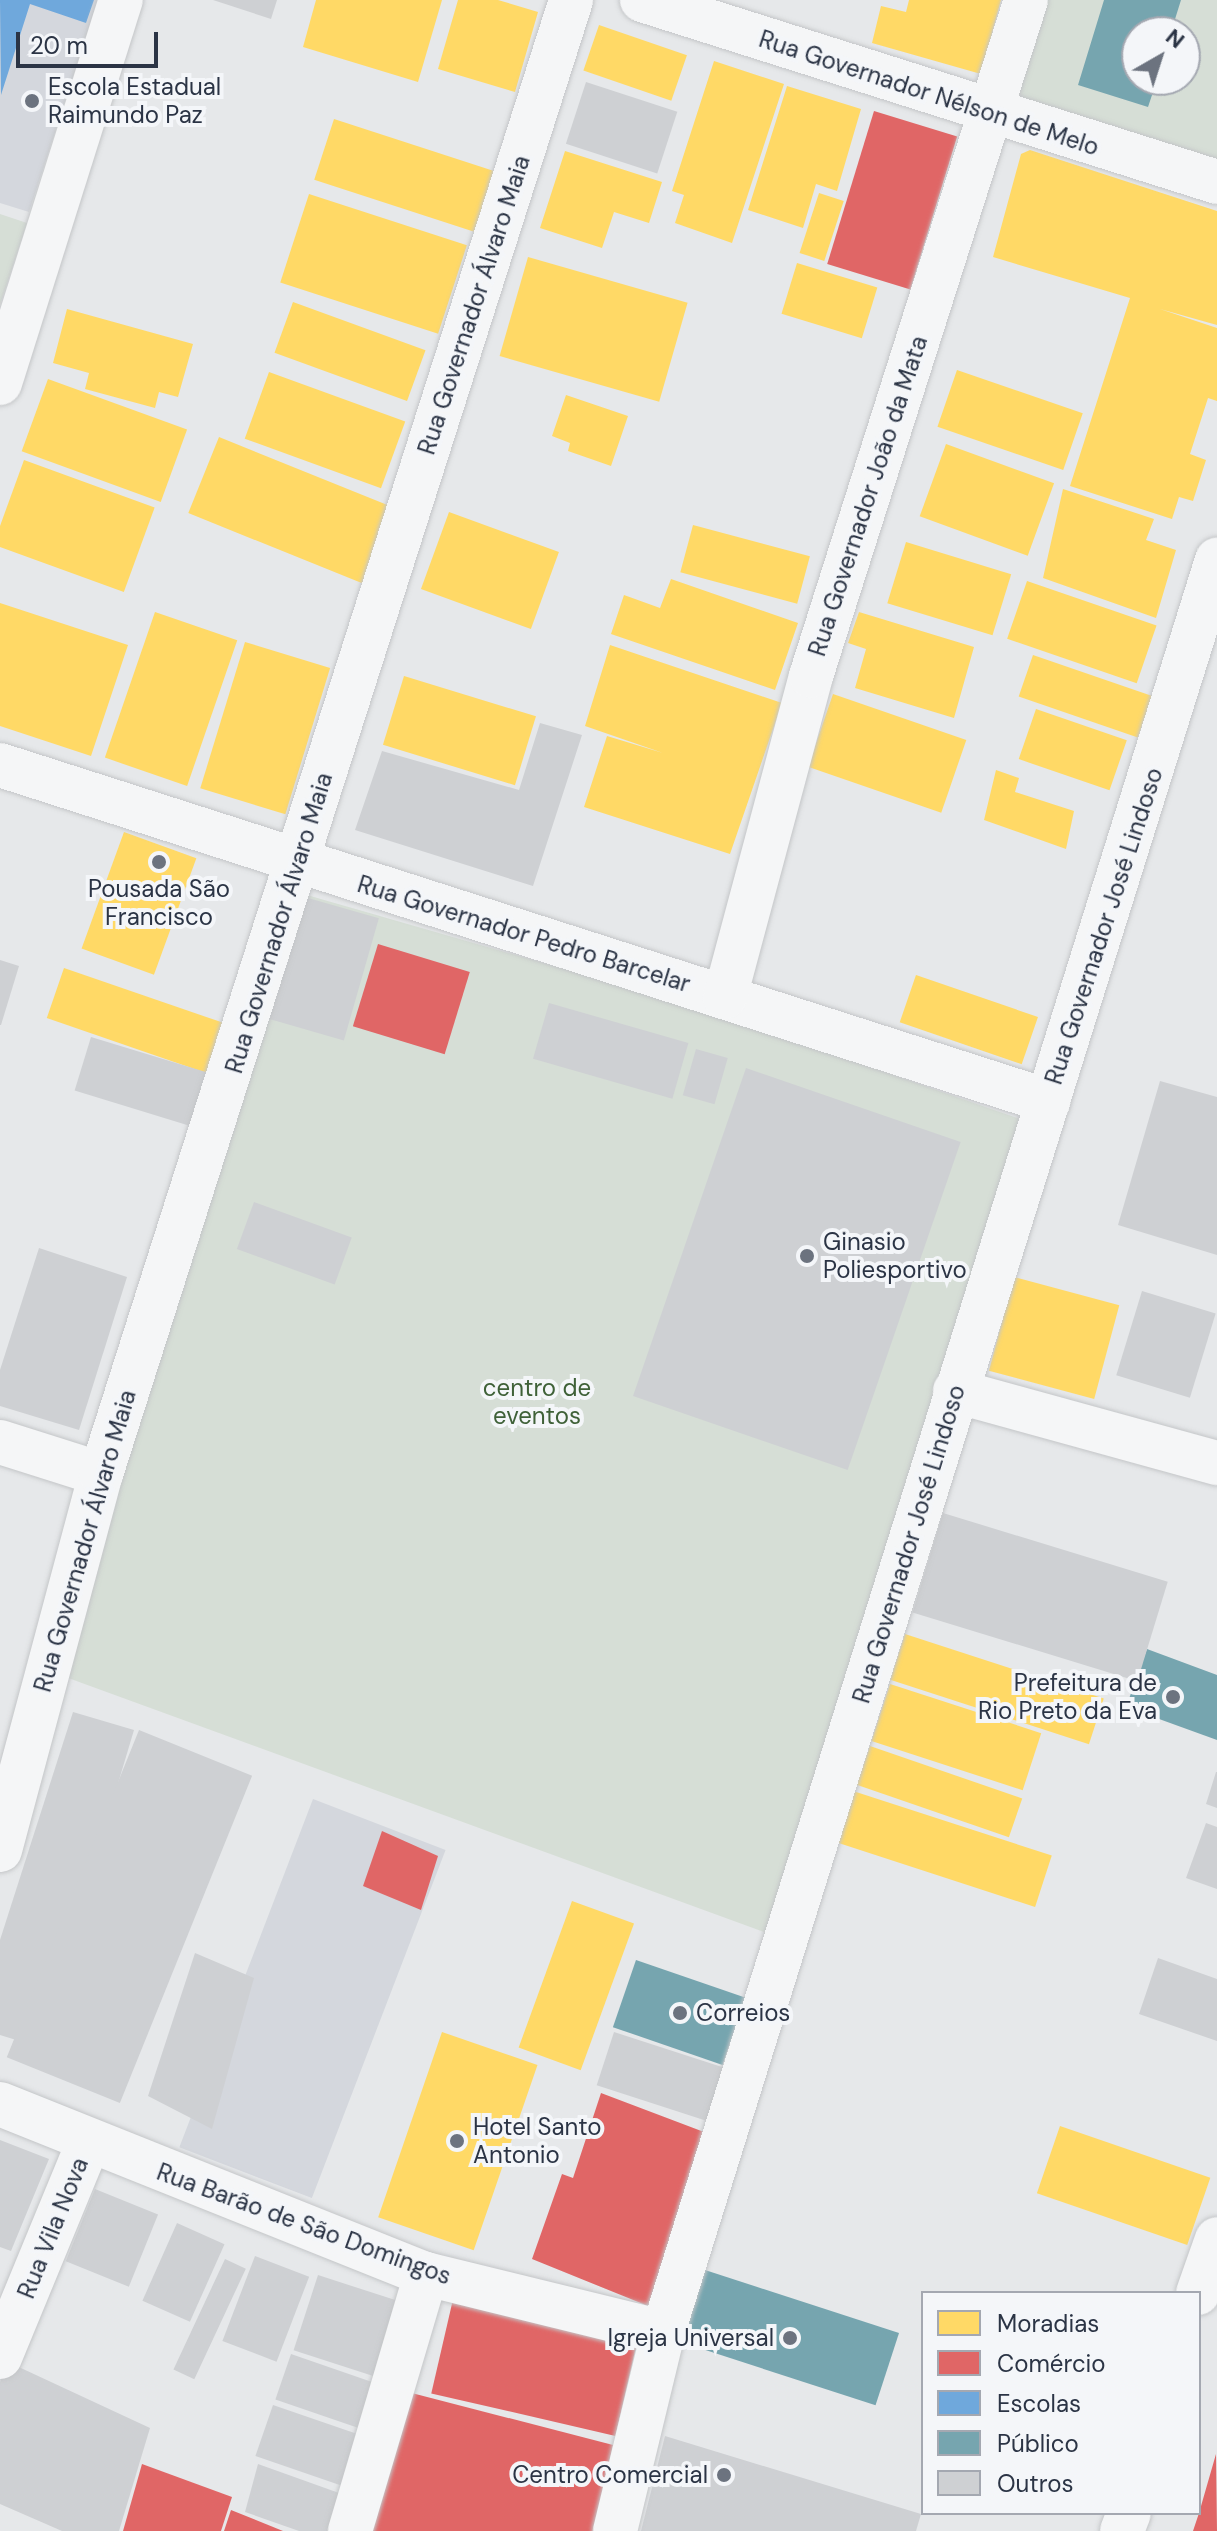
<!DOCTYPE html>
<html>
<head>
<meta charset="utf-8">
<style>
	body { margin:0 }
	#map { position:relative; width:1217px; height:2531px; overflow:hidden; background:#e6e8ea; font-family:"DM Sans",sans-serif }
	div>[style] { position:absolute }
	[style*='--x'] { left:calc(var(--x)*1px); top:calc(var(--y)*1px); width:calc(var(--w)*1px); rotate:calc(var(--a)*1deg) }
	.built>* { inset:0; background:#d4d7dd; transform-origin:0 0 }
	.green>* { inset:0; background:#d6ded6 }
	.homes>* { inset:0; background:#ffd966; transform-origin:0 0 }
	.shops>* { inset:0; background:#e06666; transform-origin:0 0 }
	.schools>* { inset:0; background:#6fa8dc }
	.public>* { inset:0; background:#76a5af; transform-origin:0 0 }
	.building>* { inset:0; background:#ced0d3; transform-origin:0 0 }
	.roads { filter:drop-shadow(0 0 2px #c4c6c8) drop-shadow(0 0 2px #c4c6c8) }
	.minor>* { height:44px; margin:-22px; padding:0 22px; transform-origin:22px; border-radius:22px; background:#f5f6f7 }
	.dots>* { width:22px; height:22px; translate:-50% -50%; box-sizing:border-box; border:4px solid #f4f6f9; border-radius:50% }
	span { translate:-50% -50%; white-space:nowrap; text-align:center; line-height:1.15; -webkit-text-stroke:8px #f4f6f9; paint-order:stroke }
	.poi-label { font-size:24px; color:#2b3445 }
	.left { translate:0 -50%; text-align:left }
	.right { translate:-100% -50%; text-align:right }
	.street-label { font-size:24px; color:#2b3445 }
	.park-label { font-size:24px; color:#3f6138 }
	.legend { position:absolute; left:921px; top:2291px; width:280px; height:224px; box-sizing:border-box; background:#f4f6f9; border:2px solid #a4a8b1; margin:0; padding:10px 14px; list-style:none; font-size:24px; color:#2b3445 }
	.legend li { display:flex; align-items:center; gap:16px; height:40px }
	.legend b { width:40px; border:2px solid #a4a8b1 }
	.north { position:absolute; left:1121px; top:16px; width:80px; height:80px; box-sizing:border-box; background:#f4f6f9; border:2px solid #a4a8b1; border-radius:50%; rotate:39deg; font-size:22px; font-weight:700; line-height:32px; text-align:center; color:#2b3445 }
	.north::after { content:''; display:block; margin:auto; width:28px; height:36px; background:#6c737f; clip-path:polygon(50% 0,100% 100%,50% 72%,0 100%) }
	.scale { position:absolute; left:16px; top:32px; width:142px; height:36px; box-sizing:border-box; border:4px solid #2b3445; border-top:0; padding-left:10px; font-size:24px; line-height:28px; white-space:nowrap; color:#2b3445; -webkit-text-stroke:6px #f4f6f9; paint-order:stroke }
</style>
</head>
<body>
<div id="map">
	<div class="built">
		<i style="clip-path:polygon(0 0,98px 0,29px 212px,0 203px)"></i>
		<i style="left:313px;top:1799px;width:142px;height:373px;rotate:21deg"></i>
	</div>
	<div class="green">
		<i style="clip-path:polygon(evenodd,1037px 0,1217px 0,1217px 162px,1006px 100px,1037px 0,1137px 32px,1185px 32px,1185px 80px,1137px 80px,1137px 32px)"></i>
		<i style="clip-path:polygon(0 214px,27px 223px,0 305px)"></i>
		<i style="clip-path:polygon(300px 893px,700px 1008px,1026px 1121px,767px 1933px,49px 1671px)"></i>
	</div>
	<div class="homes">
		<i style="clip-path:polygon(316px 0,442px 0,418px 82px,303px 47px)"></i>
		<i style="clip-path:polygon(458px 0,498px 0,538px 12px,515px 92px,438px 69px)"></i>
		<i style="clip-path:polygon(909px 0,1001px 0,981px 74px,872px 43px,881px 6px,906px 12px)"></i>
		<i style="left:599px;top:25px;width:93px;height:48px;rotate:19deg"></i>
		<i style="clip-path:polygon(714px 61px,784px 84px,732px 243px,675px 223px,684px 195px,672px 191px)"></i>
		<i style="clip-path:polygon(787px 86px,861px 109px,837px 191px,816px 184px,803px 228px,748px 210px)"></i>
		<i style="left:334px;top:119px;width:173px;height:64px;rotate:18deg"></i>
		<i style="clip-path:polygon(1030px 150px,1217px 211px,1217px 325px,1160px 309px,1217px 328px,1217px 401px,1208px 398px,1190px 454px,1206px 460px,1193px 501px,1179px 497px,1172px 519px,1070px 486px,1130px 298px,993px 257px,1021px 154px)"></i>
		<i style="clip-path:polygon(565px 151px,662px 182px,649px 223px,614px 212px,602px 248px,540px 228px)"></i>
		<i style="left:819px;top:193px;width:26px;height:63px;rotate:18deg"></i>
		<i style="left:309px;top:194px;width:166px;height:93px;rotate:18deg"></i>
		<i style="left:528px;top:257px;width:166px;height:103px;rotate:16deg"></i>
		<i style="left:797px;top:263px;width:84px;height:53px;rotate:17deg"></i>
		<i style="left:293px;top:302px;width:141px;height:54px;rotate:20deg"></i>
		<i style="clip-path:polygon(67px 309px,193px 344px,178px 397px,159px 392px,155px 408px,85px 389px,89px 373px,53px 363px)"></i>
		<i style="left:957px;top:370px;width:133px;height:60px;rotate:19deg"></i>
		<i style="left:269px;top:372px;width:145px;height:71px;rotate:20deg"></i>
		<i style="left:48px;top:379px;width:148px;height:77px;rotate:20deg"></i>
		<i style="clip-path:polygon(566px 395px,628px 416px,611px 466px,568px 451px,570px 443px,552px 436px)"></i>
		<i style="left:219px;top:437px;width:191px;height:82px;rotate:22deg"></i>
		<i style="left:946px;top:444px;width:115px;height:77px;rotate:20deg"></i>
		<i style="left:24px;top:460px;width:139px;height:90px;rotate:20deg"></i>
		<i style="clip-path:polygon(1063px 489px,1154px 519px,1146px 540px,1176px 550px,1156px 618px,1043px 578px)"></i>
		<i style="left:449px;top:512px;width:117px;height:82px;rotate:20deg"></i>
		<i style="left:693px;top:525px;width:121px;height:49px;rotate:15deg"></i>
		<i style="left:906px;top:542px;width:110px;height:64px;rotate:17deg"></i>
		<i style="clip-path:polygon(671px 579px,798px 623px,775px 690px,611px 634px,624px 595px,660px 608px)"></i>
		<i style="left:1027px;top:581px;width:137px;height:61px;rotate:19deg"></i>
		<i style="clip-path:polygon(0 603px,128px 645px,91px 756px,0 726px)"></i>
		<i style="left:155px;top:612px;width:87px;height:154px;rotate:19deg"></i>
		<i style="clip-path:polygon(859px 612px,974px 647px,954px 718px,855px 688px,866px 649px,848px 643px)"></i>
		<i style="left:245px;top:642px;width:89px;height:153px;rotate:17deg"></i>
		<i style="clip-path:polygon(610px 645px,782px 703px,730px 854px,584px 807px,607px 736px,663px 753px,585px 726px)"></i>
		<i style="left:1033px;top:655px;width:126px;height:44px;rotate:19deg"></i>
		<i style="left:404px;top:676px;width:138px;height:72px;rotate:17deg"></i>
		<i style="left:833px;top:694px;width:141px;height:77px;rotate:19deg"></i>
		<i style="left:1036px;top:709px;width:96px;height:53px;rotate:19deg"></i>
		<i style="clip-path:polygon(996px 770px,1019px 778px,1015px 792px,1074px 811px,1066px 849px,984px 820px)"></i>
		<i style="left:124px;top:832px;width:77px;height:124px;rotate:20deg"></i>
		<i style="left:64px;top:968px;width:180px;height:53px;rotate:19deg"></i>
		<i style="left:916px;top:975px;width:129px;height:50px;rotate:19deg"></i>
		<i style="left:1014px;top:1277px;width:109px;height:97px;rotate:15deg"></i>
		<i style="left:905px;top:1634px;width:209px;height:48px;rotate:18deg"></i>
		<i style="left:890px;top:1684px;width:159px;height:60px;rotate:18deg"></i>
		<i style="left:870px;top:1746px;width:161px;height:41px;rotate:19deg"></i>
		<i style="left:853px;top:1791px;width:209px;height:54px;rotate:18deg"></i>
		<i style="left:572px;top:1901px;width:66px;height:156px;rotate:20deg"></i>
		<i style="left:442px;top:2032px;width:101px;height:196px;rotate:19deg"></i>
		<i style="left:1060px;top:2126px;width:159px;height:71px;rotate:19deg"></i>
	</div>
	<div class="shops">
		<i style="left:874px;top:111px;width:87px;height:160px;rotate:17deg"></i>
		<i style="left:378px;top:944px;width:96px;height:86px;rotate:17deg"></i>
		<i style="clip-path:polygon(382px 1831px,438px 1856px,421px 1910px,363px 1886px)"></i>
		<i style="clip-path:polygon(601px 2093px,704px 2132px,648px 2306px,532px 2259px,562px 2174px,573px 2178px)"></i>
		<i style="left:454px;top:2295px;width:189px;height:101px;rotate:13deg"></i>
		<i style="clip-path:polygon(404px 2391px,613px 2445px,594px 2531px,366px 2531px)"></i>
		<i style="clip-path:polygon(1216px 2454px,1217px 2531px,1193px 2531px,1199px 2513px)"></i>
		<i style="clip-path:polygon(142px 2464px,232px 2497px,221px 2531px,123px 2531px)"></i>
		<i style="clip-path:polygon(231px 2510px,283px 2531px,224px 2531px)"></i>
	</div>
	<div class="schools">
		<i style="clip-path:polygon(0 0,94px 0,86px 23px,30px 4px,1px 95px)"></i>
	</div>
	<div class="public">
		<i style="clip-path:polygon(1104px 0,1181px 0,1171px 32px,1137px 32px,1137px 80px,1157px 80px,1148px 107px,1078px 85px)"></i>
		<i style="clip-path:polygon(1147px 1649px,1217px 1675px,1217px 1740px,1126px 1707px)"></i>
		<i style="left:636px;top:1960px;width:116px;height:71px;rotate:19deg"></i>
		<i style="left:705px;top:2270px;width:204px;height:76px;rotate:18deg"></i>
	</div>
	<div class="building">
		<i style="clip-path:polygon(213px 0,277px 0,271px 19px)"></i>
		<i style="left:586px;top:82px;width:96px;height:65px;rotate:18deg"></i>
		<i style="clip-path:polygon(540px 723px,582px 735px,533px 886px,355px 830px,382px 751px,519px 790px)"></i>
		<i style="left:301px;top:896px;width:81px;height:127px;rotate:16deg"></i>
		<i style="clip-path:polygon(0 960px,19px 966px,1px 1025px,0 1025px)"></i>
		<i style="left:549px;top:1003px;width:145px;height:58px;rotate:16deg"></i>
		<i style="left:91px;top:1037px;width:132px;height:56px;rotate:17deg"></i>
		<i style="left:696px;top:1049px;width:33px;height:48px;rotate:16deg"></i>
		<i style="left:746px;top:1068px;width:227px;height:347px;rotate:19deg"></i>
		<i style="clip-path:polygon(1160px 1081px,1217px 1097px,1217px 1255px,1118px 1225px)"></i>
		<i style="left:254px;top:1202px;width:104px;height:50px;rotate:20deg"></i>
		<i style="clip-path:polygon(39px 1248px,127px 1277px,79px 1430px,0 1406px,0 1370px)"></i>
		<i style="left:1142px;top:1291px;width:77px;height:88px;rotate:17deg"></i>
		<i style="left:943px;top:1513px;width:235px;height:104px;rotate:17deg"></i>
		<i style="clip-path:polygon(73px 1712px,134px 1730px,39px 2047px,0 2035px,0 1940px)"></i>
		<i style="left:139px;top:1730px;width:122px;height:353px;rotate:22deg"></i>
		<i style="clip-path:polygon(1216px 1772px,1217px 1772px,1217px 1808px,1206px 1804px)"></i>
		<i style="clip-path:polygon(1206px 1823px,1217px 1827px,1217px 1889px,1186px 1878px)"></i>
		<i style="clip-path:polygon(195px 1953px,254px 1978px,212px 2129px,148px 2096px)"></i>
		<i style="clip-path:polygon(1158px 1958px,1217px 1979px,1217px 2041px,1139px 2014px)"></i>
		<i style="left:614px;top:2032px;width:116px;height:56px;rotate:18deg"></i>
		<i style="clip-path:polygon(0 2140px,49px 2159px,11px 2251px,0 2247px)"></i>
		<i style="left:95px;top:2189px;width:68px;height:78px;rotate:22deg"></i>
		<i style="left:177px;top:2223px;width:52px;height:85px;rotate:24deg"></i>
		<i style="left:255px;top:2256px;width:58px;height:91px;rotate:21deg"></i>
		<i style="left:225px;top:2259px;width:23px;height:122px;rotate:25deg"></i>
		<i style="left:318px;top:2275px;width:91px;height:79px;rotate:18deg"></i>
		<i style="left:291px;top:2354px;width:91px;height:48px;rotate:19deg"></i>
		<i style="clip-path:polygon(8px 2362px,150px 2428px,119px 2531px,62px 2531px,0 2504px,0 2382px)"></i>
		<i style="left:273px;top:2405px;width:93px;height:54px;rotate:19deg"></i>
		<i style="clip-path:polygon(665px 2436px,921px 2514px,916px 2531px,641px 2531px)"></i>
		<i style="clip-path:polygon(258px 2464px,339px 2493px,327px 2531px,299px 2531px,245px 2512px)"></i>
	</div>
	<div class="roads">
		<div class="minor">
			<i style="--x:642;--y:0;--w:603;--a:17.56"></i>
			<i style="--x:0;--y:383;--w:402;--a:-72.5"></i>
			<i style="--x:0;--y:765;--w:1101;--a:17.78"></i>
			<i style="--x:725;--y:997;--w:332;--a:-75"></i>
			<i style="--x:811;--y:676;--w:709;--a:-72.36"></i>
			<i style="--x:955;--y:1391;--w:272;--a:15.4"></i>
			<i style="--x:0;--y:1442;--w:106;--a:17.6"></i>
			<i style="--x:0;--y:1850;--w:389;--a:-75"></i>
			<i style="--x:101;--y:1474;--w:1547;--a:-72.31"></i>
			<i style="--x:0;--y:2104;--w:459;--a:21.8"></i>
			<i style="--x:426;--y:2274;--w:244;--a:13.8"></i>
			<i style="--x:1198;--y:2293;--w:57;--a:-70.6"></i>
			<i style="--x:0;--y:2357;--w:231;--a:-67.6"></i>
			<i style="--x:350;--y:2531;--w:268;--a:-73.5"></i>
			<i style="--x:615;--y:2531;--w:205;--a:-76.4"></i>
			<i style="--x:663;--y:2332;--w:1857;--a:-72.64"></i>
			<i style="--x:1122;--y:2531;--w:19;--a:-69"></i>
		</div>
	</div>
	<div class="dots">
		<i style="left:32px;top:101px;background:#6c737f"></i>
		<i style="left:159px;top:862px;background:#6c737f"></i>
		<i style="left:807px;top:1256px;background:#6c737f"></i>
		<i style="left:1173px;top:1697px;background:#6c737f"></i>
		<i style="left:680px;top:2013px;background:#6c737f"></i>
		<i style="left:457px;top:2141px;background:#6c737f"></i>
		<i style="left:790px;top:2338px;background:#6c737f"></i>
		<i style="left:724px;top:2475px;background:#6c737f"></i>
	</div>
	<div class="poi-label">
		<span class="left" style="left:48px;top:101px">Escola Estadual<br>Raimundo Paz</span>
		<span style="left:159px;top:903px">Pousada São<br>Francisco</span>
		<span class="left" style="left:823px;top:1256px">Ginasio<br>Poliesportivo</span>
		<span class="right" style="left:1157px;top:1697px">Prefeitura de<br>Rio Preto da Eva</span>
		<span class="left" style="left:696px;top:2013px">Correios</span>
		<span class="left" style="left:473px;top:2141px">Hotel Santo<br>Antonio</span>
		<span class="right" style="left:774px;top:2338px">Igreja Universal</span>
		<span class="right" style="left:708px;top:2475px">Centro Comercial</span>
	</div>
	<div class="street-label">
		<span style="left:929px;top:93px;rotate:18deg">Rua Governador Nélson de Melo</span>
		<span style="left:474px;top:305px;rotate:-72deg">Rua Governador Álvaro Maia</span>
		<span style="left:868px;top:496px;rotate:-72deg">Rua Governador João da Mata</span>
		<span style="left:279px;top:923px;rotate:-73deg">Rua Governador Álvaro Maia</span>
		<span style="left:1104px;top:926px;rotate:-72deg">Rua Governador José Lindoso</span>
		<span style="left:524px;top:934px;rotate:17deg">Rua Governador Pedro Barcelar</span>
		<span style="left:85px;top:1541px;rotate:-74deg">Rua Governador Álvaro Maia</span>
		<span style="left:909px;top:1544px;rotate:-73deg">Rua Governador José Lindoso</span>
		<span style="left:304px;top:2224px;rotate:20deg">Rua Barão de São Domingos</span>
		<span style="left:53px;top:2228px;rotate:-68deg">Rua Vila Nova</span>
	</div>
	<div class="park-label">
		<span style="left:537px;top:1402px">centro de<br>eventos</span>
	</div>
	<ul class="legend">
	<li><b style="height:22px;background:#ffd966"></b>Moradias</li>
	<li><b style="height:22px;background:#e06666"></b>Comércio</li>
	<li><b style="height:22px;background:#6fa8dc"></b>Escolas</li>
	<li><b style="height:22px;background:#76a5af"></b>Público</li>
	<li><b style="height:22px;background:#ced0d3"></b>Outros</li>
	</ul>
	<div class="north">N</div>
	<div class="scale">20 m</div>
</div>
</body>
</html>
